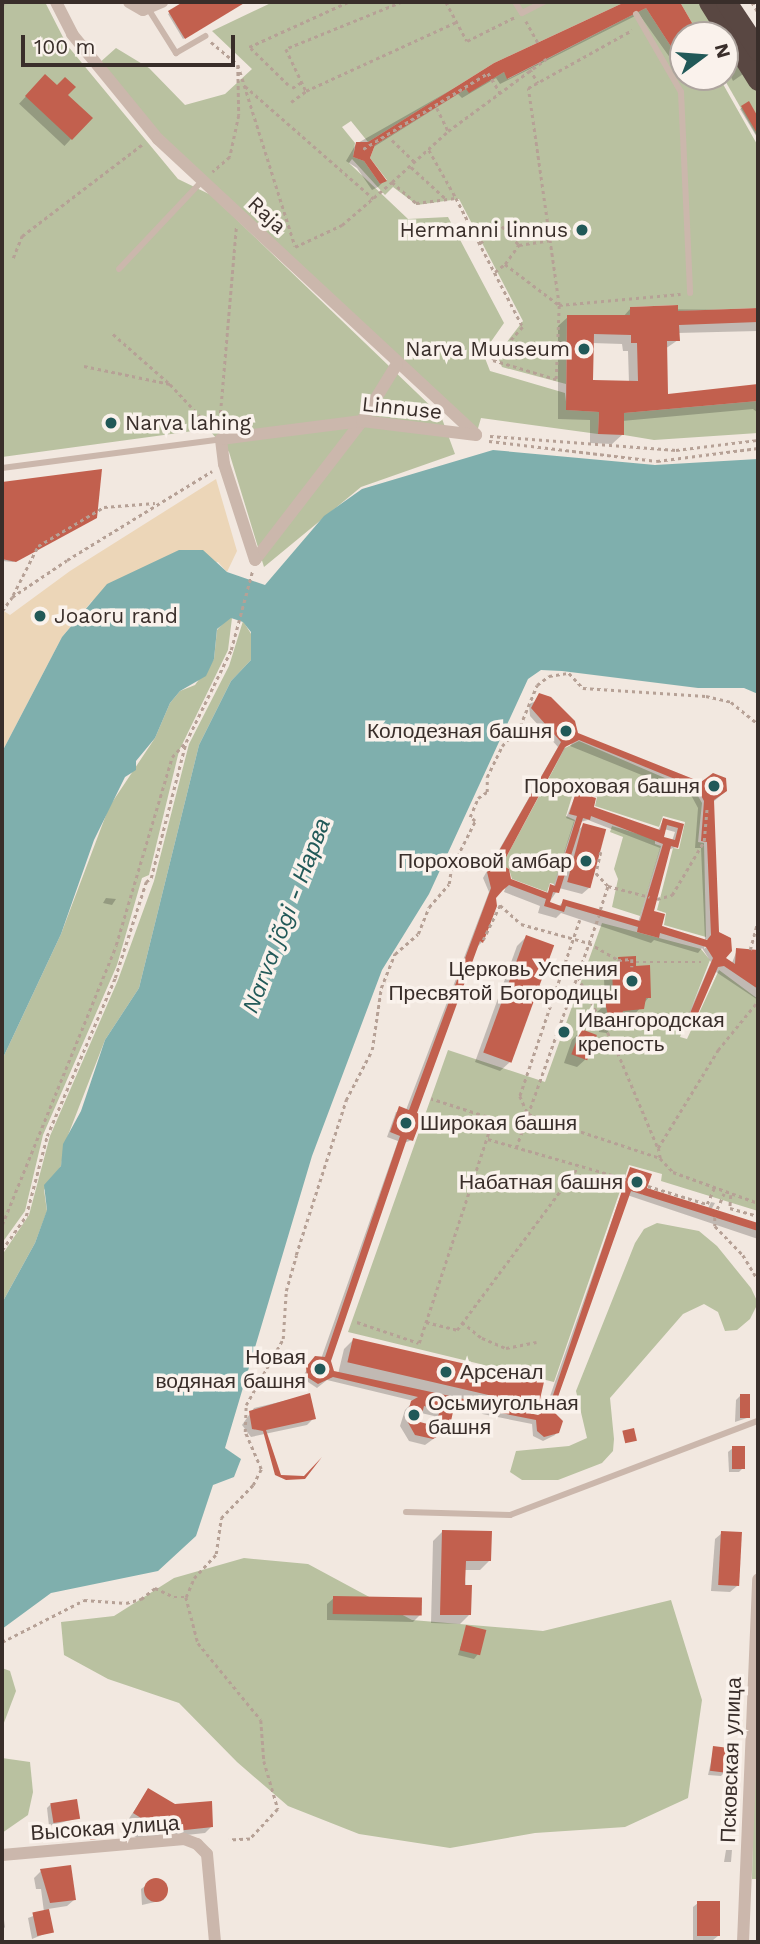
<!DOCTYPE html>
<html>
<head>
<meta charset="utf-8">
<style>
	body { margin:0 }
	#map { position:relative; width:760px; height:1944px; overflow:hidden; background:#f2e8e0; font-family:"Work Sans",sans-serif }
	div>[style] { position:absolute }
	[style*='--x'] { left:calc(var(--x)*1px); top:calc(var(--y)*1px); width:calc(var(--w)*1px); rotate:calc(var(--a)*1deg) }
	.green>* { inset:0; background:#b9c1a0 }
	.sand>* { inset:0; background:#ecd6b8 }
	.water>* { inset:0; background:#7fafad }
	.shadow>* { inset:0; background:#0003; transform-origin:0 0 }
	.building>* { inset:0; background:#c2604e; transform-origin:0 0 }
	.round { border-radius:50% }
	.path>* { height:2.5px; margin-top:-1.25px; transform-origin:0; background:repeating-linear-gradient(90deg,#b6a196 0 3.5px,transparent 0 7px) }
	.lane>* { height:6px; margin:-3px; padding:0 3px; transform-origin:3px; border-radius:3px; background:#cbb7ac }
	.street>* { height:12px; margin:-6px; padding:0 6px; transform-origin:6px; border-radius:6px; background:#cbb7ac }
	.highway>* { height:21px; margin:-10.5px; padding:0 10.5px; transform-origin:10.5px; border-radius:10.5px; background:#594742 }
	.dots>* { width:19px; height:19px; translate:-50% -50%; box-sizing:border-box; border:4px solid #faf2ec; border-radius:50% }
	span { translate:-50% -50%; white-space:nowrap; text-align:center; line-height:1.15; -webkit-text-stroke:7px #faf2ec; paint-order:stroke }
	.street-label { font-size:21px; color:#392e2a }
	.poi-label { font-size:21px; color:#392e2a }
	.right { translate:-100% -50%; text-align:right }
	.left { translate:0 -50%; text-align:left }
	.water-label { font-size:23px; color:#215958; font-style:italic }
	.frame { position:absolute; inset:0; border:4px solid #392e2a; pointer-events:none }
	.north { position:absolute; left:669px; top:21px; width:70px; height:70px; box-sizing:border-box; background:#faf2ec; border:2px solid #ada49e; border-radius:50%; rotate:74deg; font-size:19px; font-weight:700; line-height:28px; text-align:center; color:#392e2a }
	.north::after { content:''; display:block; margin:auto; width:24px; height:32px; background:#215958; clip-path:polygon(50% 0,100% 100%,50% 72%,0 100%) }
	.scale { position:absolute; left:21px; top:35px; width:214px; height:32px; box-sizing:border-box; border:4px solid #392e2a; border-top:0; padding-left:9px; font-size:21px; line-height:24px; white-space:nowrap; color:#392e2a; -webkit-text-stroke:5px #faf2ec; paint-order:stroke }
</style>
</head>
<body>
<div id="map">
	<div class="green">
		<i style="clip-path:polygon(2px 2px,45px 2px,67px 45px,178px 179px,211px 195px,441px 416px,455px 454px,361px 487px,264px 567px,229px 452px,208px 429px,2px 457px)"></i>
		<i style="clip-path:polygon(273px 2px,625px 2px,494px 63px,368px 142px,351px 121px,342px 127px,355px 143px,353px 157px,364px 161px,380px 184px,387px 180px,370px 158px,375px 145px,466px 89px,470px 92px,504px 72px,508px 79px,646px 8px,683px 65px,683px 77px,719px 77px,758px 146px,758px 308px,678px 311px,677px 305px,630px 307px,630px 315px,567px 316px,566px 384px,502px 367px,497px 355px,523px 321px,459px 199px,417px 205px,393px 187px,385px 195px,352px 159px,349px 163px,408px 219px,448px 217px,504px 323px,483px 353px,490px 371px,565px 393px,567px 410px,599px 412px,598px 434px,481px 418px,476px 435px,202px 181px,97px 65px,116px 48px,149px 68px,185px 105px,225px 94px,252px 69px,212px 31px)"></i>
		<i style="clip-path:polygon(680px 2px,701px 2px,723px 35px,699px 35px)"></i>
		<i style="clip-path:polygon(725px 38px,758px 93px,758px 138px,723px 77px)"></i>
		<i style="clip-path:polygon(758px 401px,758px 433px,654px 440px,624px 435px,624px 413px)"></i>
		<i style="clip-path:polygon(228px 618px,232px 618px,228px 650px,179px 751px,149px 875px,142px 878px,117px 965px,43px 1135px,25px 1211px,2px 1243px,2px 1060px,61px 934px,109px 807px,155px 738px,170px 703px,180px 691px,195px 685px,214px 659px,217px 630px)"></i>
		<i style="clip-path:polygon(243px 621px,253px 637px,251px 660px,231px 681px,199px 745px,139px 988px,105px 1040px,65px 1143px,61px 1166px,44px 1190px,47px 1211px,35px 1243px,2px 1303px,2px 1255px,29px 1215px,50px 1136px,118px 980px,154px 881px,189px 744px,229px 666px)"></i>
		<i style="clip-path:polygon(579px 741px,695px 791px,702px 803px,698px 842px,704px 843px,706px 937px,664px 925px,666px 913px,657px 910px,673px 848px,679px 849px,685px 822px,663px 816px,659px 827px,595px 806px,597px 797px,574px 790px,566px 816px,575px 820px,554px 884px,550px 883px,547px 892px,512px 879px,509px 869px,502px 865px,565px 748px)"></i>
		<i style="clip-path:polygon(612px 826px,655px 839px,655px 844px,661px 846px,640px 916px,612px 907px,618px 879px,614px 869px,623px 837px,610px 832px)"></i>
		<i style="clip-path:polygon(602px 923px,701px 949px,710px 960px,680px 1037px,687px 1039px,719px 970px,758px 999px,758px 1211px,661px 1181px,662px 1174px,629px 1165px,554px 1382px,348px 1332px,448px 1050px,545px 1082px)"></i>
		<i style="clip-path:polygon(657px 1223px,699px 1231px,717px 1246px,751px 1288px,758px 1303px,750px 1319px,737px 1330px,725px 1331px,718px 1312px,704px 1304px,683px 1314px,610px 1398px,614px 1439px,613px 1451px,602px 1463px,558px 1480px,522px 1480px,510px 1472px,516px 1451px,569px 1446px,587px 1438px,576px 1391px,635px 1243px,644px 1229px)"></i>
		<i style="clip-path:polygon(244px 1558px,308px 1564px,412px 1620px,543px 1631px,671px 1600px,702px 1700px,688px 1798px,625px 1827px,535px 1833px,450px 1848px,359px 1834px,288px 1806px,237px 1762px,179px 1703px,108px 1679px,64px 1655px,61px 1622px,114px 1616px,174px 1578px)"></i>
		<i style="clip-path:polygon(2px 1668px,10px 1671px,16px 1691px,2px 1728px)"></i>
		<i style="clip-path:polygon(755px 1716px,758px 1717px,758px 1879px,752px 1879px)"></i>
		<i style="clip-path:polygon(2px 1758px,30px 1762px,33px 1792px,28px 1815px,2px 1833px)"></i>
	</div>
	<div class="sand">
		<i style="clip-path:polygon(216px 479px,237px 551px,227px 572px,218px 562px,92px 601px,62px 637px,2px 752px,2px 610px,10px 615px,70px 571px)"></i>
	</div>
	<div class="water">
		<i style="clip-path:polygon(493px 450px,655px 465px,758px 459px,758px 694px,744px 688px,698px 688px,562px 671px,541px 670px,528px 679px,429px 894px,382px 970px,312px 1156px,225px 1448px,241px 1459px,234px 1477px,213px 1485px,196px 1536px,158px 1571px,51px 1593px,2px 1629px,2px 1303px,35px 1243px,47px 1210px,44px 1185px,61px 1166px,63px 1144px,81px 1111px,105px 1040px,139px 988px,199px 745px,231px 681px,251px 660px,251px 632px,243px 622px,231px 618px,217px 629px,214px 659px,206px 676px,180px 691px,170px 703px,155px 738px,136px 761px,136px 770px,125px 777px,94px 840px,61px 934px,2px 1060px,2px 752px,62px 637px,107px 584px,179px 550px,203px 550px,227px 572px,265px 585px,324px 516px,362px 489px)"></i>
	</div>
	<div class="shadow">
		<i style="clip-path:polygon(186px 2px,244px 2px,183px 39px,168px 14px)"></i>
		<i style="clip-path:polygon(631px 2px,678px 2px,697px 35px,683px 35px,683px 76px,639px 14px,500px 84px,496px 78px,462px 98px,458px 94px,372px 148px,368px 159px,385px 180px,378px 187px,372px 190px,357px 168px,346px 161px,356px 144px,495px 65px)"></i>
		<i style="clip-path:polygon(737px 57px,746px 72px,733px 81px,725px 65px)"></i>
		<i style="left:45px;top:76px;width:62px;height:38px;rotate:43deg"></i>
		<i style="clip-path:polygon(748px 103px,758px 121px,758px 139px,740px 109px)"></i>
		<i style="clip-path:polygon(evenodd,630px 309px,758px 310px,758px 331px,677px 333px,678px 340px,665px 349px,666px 396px,758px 386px,758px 413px,753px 409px,622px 421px,622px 435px,612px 444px,590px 443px,590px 420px,558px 419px,558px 326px,568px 317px,623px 317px,630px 309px,592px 343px,622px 344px,623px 351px,628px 351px,629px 383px,591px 382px,592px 343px)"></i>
		<i style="clip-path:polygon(2px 483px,20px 484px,93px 519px,13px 562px,2px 561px)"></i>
		<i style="clip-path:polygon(evenodd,548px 696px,576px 729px,499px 865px,512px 881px,545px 894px,553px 887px,574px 821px,566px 818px,576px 794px,592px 809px,658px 831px,663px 820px,682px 825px,676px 847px,668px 850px,652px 912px,660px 925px,705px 944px,704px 949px,718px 936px,705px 940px,701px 848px,695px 848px,698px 808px,691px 795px,570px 746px,578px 735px,700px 783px,717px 775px,726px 791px,712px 803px,718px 933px,724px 958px,732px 963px,737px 950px,758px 952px,758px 1000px,716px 972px,691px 1024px,683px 1027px,711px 962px,702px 948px,698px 953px,654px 940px,651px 943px,561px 913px,556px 918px,538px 913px,540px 906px,504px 892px,507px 883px,494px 897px,482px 942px,475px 949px,415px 1114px,412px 1140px,404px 1143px,329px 1359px,333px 1373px,338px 1374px,344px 1349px,353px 1340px,536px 1406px,527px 1415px,543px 1416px,630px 1169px,649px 1175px,642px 1195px,648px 1190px,708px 1209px,711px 1202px,715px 1203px,711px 1210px,758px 1225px,758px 1239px,627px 1195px,551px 1410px,561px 1425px,555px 1435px,543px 1441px,533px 1436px,532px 1424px,447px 1407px,447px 1429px,425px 1445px,409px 1441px,400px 1426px,405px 1410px,414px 1401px,327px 1380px,317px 1388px,302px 1378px,311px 1363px,321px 1359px,398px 1141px,387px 1137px,396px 1112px,406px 1110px,489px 892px,483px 878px,558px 747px,530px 716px,529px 704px,548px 696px,588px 820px,660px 848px,638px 923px,564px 901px,558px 907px,548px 904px,559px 888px,582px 894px,589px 888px,583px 825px,577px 832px,580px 822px,588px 820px,548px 696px,664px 829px,675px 832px,672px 841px,662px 839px,664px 829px,548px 696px,421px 1413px,434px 1416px,431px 1427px,418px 1424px,421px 1413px)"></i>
		<i style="clip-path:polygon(106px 898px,116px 899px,112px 905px,103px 903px)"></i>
		<i style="clip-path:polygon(526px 937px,510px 1062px,500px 1071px,475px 1062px,517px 946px)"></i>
		<i style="clip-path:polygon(619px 959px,635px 967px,649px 997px,631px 1019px,618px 1019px,607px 1033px,599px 1032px,597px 1012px,605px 1005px,604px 978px)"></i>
		<i style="clip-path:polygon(581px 1031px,587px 1058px,577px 1067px,564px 1063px,572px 1040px)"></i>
		<i style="clip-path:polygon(309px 1395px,314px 1418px,307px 1425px,251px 1437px,242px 1425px,254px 1408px)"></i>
		<i style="clip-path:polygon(741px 1395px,747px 1418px,735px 1422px,736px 1400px)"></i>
		<i style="clip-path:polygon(733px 1448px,743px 1468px,739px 1472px,729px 1472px,728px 1452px)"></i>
		<i style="clip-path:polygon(443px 1531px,489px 1561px,480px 1570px,464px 1570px,469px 1615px,460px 1624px,431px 1623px,433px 1541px)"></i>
		<i style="clip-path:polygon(722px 1533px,737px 1586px,730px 1592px,711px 1591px,715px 1539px)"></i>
		<i style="clip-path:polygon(334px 1598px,420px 1615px,413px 1622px,327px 1620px,327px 1604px)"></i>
		<i style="clip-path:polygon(467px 1627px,478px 1654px,474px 1659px,458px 1655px)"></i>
		<i style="clip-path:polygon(714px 1748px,725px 1772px,721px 1776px,708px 1775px)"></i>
		<i style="clip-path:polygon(148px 1790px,174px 1805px,212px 1826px,205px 1833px,140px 1840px,131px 1834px,136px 1825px,128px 1820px)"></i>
		<i style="clip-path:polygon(51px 1804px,78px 1818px,49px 1826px,47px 1808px)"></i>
		<i style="clip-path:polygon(726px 1850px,732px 1850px,731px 1862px,724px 1862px)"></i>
		<i style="clip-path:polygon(41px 1871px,74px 1900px,67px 1906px,48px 1909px,52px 1931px,32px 1939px,28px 1918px,44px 1912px,41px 1889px,36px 1889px,34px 1878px)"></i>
		<i style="clip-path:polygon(155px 1879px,163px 1883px,164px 1900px,142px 1905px,141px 1889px)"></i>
		<i style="clip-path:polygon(698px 1903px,718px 1936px,713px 1940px,693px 1940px,693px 1907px)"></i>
		<i style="clip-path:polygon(2px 1905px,5px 1927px,2px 1931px)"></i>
	</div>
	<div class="building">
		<i style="clip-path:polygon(183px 2px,246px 2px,185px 39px,168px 11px)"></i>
		<i style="clip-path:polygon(625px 2px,680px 2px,699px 35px,683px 35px,683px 65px,646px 8px,507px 79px,504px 72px,469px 93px,466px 89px,375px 145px,370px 158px,387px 181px,380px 184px,364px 161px,353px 157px,356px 142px,368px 142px,494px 63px)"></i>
		<i style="clip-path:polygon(45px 74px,57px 85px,65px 77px,76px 87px,68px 95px,93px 118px,72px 140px,25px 96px)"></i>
		<i style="clip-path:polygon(749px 101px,758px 117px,758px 135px,741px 106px)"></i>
		<i style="clip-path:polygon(evenodd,678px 305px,678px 311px,758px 308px,758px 322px,679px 325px,680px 341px,667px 341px,668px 394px,758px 384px,758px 401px,624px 413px,624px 435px,598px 434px,599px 412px,566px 410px,567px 315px,630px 315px,630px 307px,678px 305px,594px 334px,631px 335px,631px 343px,637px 343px,638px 381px,593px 380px,594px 334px)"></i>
		<i style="clip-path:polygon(102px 469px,97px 518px,16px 562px,2px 559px,2px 482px)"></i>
		<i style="clip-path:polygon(evenodd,539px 693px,551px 697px,575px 721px,578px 733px,701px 782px,713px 773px,726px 778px,727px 791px,714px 800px,719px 932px,731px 938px,732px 951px,726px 958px,735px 964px,736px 948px,758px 950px,758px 989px,724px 966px,718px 967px,693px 1025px,686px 1023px,713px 958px,706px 947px,660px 933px,659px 938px,637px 932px,638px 927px,566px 906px,564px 912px,544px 906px,546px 899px,509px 885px,503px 890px,496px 898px,497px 906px,483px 943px,480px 941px,417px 1113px,423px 1115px,413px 1141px,407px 1139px,331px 1361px,334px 1371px,538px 1415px,548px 1410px,630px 1167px,652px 1174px,647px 1188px,758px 1223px,758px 1231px,631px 1191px,553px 1411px,563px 1421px,559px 1433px,544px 1437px,537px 1431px,536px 1420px,446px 1402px,453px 1412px,449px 1430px,433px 1439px,415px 1435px,406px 1419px,411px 1401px,418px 1397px,333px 1377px,318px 1384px,307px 1377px,306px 1367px,315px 1356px,325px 1357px,400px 1136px,390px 1132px,399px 1106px,409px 1110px,491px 888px,487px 872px,561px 742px,531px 708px,539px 693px,579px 740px,697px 788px,704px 801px,701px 841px,707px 842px,711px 935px,707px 940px,662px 926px,665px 914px,654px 911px,671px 846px,678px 848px,684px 824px,663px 818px,660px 830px,594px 807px,596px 798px,576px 792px,569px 814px,577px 816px,555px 886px,550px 884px,548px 893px,511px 879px,509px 869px,502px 865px,565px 747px,579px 740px,539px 693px,591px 816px,663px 844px,640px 921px,563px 899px,561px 906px,550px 902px,553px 892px,559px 893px,583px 818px,590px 820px,591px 816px,539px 693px,667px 825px,678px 828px,675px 840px,664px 837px,667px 825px,539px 693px,424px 1406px,440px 1410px,435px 1426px,420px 1422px,424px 1406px)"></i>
		<i style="left:583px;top:823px;width:24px;height:61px;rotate:15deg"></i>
		<i style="left:526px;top:935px;width:30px;height:125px;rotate:20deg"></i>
		<i style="clip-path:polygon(636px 956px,636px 966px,650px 965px,651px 998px,646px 998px,644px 1009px,623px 1011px,620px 1023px,610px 1025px,605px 1002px,613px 995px,612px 966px,619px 966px,618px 957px)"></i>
		<i style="left:581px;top:1029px;width:17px;height:27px;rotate:21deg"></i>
		<i style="left:353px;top:1338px;width:196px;height:25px;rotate:13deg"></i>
		<i style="clip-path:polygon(310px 1393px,316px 1419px,266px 1430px,281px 1475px,304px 1476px,322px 1457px,305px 1479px,286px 1480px,275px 1475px,263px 1431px,252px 1429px,249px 1411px)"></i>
		<i style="left:740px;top:1394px;width:10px;height:24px"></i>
		<i style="left:634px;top:1428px;width:13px;height:12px;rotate:77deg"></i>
		<i style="left:732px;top:1446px;width:13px;height:23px"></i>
		<i style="clip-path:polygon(442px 1530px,492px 1531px,491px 1561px,466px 1561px,465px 1585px,472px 1585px,471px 1615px,440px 1615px)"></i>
		<i style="left:721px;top:1531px;width:21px;height:54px;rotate:3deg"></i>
		<i style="left:333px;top:1596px;width:89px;height:18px;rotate:1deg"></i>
		<i style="left:466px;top:1625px;width:21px;height:26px;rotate:14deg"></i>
		<i style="left:713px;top:1746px;width:16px;height:25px;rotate:7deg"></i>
		<i style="clip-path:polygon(148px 1788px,175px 1804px,212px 1801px,213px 1827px,148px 1834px,136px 1827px,141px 1818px,133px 1813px)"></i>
		<i style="left:77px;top:1799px;width:20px;height:27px;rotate:81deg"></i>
		<i style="clip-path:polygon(103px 1822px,104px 1838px,90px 1840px,93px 1823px)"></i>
		<i style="clip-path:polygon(71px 1865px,76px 1900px,50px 1903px,40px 1869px)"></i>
		<i class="round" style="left:144px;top:1878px;width:24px;height:24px"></i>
		<i style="left:697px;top:1901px;width:23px;height:35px"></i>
		<i style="left:49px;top:1909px;width:24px;height:17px;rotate:78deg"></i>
	</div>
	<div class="path">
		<i style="--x:402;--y:2;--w:125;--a:157.9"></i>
		<i style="--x:286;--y:49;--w:47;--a:64.5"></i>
		<i style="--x:306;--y:91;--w:165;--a:-24.7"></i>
		<i style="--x:446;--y:2;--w:44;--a:61.7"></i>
		<i style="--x:467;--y:41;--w:54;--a:-26.6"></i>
		<i style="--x:752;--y:2;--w:12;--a:59"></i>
		<i style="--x:2;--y:6;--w:4;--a:-63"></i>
		<i style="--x:526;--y:21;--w:25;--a:61"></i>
		<i style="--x:211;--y:42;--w:35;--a:40"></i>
		<i style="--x:238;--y:65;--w:50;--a:88.9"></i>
		<i style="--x:239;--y:115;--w:43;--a:102.1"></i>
		<i style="--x:230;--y:157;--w:23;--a:139"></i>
		<i style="--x:238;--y:65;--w:190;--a:72.5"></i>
		<i style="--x:530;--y:69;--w:16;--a:60"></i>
		<i style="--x:288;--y:85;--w:54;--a:-135.7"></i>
		<i style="--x:249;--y:47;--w:109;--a:-24.4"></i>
		<i style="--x:245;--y:86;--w:171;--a:41.2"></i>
		<i style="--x:292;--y:88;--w:12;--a:-31"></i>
		<i style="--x:291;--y:102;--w:19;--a:-36"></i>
		<i style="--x:437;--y:108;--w:25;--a:64"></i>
		<i style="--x:392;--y:140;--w:32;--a:44"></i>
		<i style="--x:363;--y:149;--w:146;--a:-31.3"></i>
		<i style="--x:488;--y:73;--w:25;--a:58"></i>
		<i style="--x:429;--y:150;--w:55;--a:60.6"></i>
		<i style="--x:411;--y:167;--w:46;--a:42.4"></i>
		<i style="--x:392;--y:182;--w:76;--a:-42.3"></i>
		<i style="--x:448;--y:131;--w:122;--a:-36.3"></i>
		<i style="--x:480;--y:243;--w:28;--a:-38"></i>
		<i style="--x:502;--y:226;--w:25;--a:48"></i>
		<i style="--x:295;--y:247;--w:52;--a:-25.1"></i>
		<i style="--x:342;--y:225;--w:66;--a:-40.7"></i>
		<i style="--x:392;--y:182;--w:32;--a:41"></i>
		<i style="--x:416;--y:203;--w:40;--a:-7.1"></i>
		<i style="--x:456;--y:198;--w:145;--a:62.6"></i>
		<i style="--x:523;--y:327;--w:45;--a:132.3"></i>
		<i style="--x:493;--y:360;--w:66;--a:16.8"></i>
		<i style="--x:556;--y:379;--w:74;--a:-87.7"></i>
		<i style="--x:559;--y:305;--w:219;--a:-98.1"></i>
		<i style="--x:528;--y:88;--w:119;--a:-29.1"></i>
		<i style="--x:13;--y:258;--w:24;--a:-68"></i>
		<i style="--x:22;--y:236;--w:153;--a:-37.3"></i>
		<i style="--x:505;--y:264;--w:24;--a:-54"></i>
		<i style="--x:519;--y:245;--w:31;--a:-9"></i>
		<i style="--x:495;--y:272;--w:13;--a:-39"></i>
		<i style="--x:505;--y:264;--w:68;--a:37.2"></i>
		<i style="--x:559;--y:305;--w:122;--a:-5.2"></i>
		<i style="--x:113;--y:334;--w:76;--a:41.3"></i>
		<i style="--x:170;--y:384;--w:63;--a:46.9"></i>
		<i style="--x:84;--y:366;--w:88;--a:11.8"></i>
		<i style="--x:219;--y:427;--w:200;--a:-85.1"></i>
		<i style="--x:490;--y:436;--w:187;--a:4.3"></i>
		<i style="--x:676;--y:450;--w:83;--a:-7"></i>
		<i style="--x:489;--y:441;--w:169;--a:6.8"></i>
		<i style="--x:657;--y:461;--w:102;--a:-7.3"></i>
		<i style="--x:13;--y:595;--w:55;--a:-63"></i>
		<i style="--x:38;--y:546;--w:77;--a:-30.6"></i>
		<i style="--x:104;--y:507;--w:51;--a:-4.5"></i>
		<i style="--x:2;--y:611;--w:17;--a:-54"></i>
		<i style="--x:12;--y:597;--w:66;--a:-33.9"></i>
		<i style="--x:67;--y:560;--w:170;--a:-31.5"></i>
		<i style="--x:601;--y:852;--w:22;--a:103"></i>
		<i style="--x:596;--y:873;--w:18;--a:47"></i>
		<i style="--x:608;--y:886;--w:43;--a:14.7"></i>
		<i style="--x:657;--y:899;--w:16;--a:-15"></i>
		<i style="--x:672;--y:895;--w:63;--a:-59.3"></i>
		<i style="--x:704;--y:841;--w:33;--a:-85"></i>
		<i style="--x:600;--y:910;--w:25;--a:-72"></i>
		<i style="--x:580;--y:920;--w:186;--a:108.8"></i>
		<i style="--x:520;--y:1096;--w:20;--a:66"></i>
		<i style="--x:528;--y:1114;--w:139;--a:18.4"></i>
		<i style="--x:660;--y:1158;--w:19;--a:47"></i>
		<i style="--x:673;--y:1172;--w:90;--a:20"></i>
		<i style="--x:483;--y:940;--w:39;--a:-64"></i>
		<i style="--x:500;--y:905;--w:28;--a:42"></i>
		<i style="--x:521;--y:924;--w:71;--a:15.6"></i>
		<i style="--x:589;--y:943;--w:34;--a:30"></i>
		<i style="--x:618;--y:960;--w:14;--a:-4"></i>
		<i style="--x:632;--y:959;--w:8;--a:90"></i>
		<i style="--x:750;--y:950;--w:31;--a:-75"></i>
		<i style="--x:636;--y:962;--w:65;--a:0"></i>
		<i style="--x:578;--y:977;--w:78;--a:61.8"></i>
		<i style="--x:615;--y:1046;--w:111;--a:67.1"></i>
		<i style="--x:488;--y:1139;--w:144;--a:16.2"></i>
		<i style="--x:516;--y:1148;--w:247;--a:-70.4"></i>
		<i style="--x:660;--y:1158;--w:10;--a:-101"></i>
		<i style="--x:658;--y:1148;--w:115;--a:-58.5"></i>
		<i style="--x:718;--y:1050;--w:63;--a:-50.8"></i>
		<i style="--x:648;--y:1186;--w:62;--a:17"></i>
		<i style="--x:707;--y:1204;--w:17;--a:-66"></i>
		<i style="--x:731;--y:1195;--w:13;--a:94"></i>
		<i style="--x:730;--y:1208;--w:29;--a:16"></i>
		<i style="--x:717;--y:1209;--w:17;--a:-66"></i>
		<i style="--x:715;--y:1217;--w:9;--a:90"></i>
		<i style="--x:715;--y:1226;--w:40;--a:46"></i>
		<i style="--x:743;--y:1255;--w:29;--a:59"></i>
		<i style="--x:2;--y:1225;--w:302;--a:-67.8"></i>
		<i style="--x:116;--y:945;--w:196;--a:-73.4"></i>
		<i style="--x:172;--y:757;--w:19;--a:-47"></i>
		<i style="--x:2;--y:1250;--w:42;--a:-54.8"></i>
		<i style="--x:26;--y:1216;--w:83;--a:-75.3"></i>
		<i style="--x:47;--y:1136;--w:172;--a:-66.7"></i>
		<i style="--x:115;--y:978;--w:101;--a:-72.1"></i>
		<i style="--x:146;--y:882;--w:6;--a:-39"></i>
		<i style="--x:151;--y:878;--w:140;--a:-75.6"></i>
		<i style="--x:186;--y:742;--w:102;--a:-63.9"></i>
		<i style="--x:231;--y:650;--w:81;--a:-74.9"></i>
		<i style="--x:357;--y:1322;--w:65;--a:18.7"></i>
		<i style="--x:419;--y:1343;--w:236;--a:-71.7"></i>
		<i style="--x:493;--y:1119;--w:65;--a:-162.1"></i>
		<i style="--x:426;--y:1322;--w:32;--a:14"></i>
		<i style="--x:457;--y:1330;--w:203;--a:-53.4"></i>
		<i style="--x:462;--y:1322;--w:26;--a:39"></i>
		<i style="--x:482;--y:1338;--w:26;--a:23"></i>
		<i style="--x:506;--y:1348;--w:31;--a:-11"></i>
		<i style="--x:186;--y:1597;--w:48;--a:75.4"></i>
		<i style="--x:198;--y:1643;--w:99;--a:50.7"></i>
		<i style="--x:261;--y:1720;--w:41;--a:85.8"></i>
		<i style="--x:264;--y:1761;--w:50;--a:73.7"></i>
		<i style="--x:278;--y:1809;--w:41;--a:133"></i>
		<i style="--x:250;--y:1839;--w:21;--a:177"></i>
		<i style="--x:2;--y:1642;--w:92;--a:-27.1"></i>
		<i style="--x:84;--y:1600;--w:42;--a:4.1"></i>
		<i style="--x:126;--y:1603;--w:16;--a:-15"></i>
		<i style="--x:141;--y:1599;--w:18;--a:-38"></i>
		<i style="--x:155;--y:1588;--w:21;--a:25"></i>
		<i style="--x:174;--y:1597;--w:12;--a:0"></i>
		<i style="--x:186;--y:1597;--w:21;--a:-67"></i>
		<i style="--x:194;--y:1578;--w:33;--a:-47"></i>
		<i style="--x:216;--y:1554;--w:36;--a:-82"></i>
		<i style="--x:221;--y:1518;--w:46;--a:-45.9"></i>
		<i style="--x:253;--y:1485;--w:18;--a:-63"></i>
		<i style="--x:261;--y:1469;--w:40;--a:-113.4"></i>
		<i style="--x:245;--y:1432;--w:27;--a:-88"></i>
		<i style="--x:246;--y:1405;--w:76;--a:-60.7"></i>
		<i style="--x:283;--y:1339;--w:48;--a:-86.4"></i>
		<i style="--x:286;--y:1291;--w:37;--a:-74"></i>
		<i style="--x:296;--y:1255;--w:163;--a:-72.1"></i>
		<i style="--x:346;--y:1100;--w:56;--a:-62.5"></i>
		<i style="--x:372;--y:1050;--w:63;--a:-81.7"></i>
		<i style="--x:381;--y:988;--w:37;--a:-68"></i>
		<i style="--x:395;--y:954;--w:30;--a:-41"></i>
		<i style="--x:418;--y:934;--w:29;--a:-68"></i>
		<i style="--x:429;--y:907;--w:30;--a:-49"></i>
		<i style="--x:449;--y:884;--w:15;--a:-82"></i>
		<i style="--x:451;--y:869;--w:54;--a:-63.4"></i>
		<i style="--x:475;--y:821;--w:6;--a:-141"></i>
		<i style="--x:470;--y:817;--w:21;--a:-67"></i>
		<i style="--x:478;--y:798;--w:11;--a:-34"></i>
		<i style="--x:487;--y:792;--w:15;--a:-90"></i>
		<i style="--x:487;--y:777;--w:34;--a:-64"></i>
		<i style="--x:502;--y:746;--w:27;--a:-48"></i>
		<i style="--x:520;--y:726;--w:44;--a:-67.5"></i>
		<i style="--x:537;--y:685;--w:15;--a:-37"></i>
		<i style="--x:549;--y:676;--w:20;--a:-9"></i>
		<i style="--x:569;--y:673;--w:21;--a:47"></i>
		<i style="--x:583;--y:688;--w:123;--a:3.7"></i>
		<i style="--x:706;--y:696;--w:26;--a:13"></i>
		<i style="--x:731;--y:702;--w:35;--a:39"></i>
	</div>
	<div class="lane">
		<i style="--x:515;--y:2;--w:13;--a:58"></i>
		<i style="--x:522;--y:13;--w:25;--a:-27"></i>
		<i style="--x:149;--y:10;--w:51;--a:57.9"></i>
		<i style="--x:176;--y:53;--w:34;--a:-30"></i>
		<i style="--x:636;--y:14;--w:90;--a:60"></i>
		<i style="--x:681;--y:92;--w:201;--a:87.4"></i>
		<i style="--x:119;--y:269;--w:121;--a:-46.7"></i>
		<i style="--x:2;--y:468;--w:221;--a:-7.5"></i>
		<i style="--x:406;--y:1512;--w:104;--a:1.7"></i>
		<i style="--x:510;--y:1515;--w:265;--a:-20.8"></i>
	</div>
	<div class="street">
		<i style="--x:56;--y:2;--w:36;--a:63"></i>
		<i style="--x:72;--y:34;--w:136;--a:50.7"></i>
		<i style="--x:158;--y:139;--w:434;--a:42.9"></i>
		<i style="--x:129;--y:2;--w:16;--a:30"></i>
		<i style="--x:143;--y:10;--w:21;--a:-23"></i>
		<i style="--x:397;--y:364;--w:67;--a:121.6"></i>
		<i style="--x:362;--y:421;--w:175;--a:127.6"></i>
		<i style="--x:255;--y:560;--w:101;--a:-107.9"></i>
		<i style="--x:224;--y:464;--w:25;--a:-97"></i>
		<i style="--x:221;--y:439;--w:142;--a:-7.3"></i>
		<i style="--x:362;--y:421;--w:115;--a:7"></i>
		<i style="--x:2;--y:1855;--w:183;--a:-5"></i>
		<i style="--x:184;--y:1839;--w:14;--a:21"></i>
		<i style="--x:197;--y:1844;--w:14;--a:45"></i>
		<i style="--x:207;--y:1854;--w:88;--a:84.8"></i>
		<i style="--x:743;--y:1942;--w:363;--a:-87.6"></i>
	</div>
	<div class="highway">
		<i style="--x:709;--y:2;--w:92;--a:57.9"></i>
		<i style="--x:726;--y:2;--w:58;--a:56.3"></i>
	</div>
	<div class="dots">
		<i style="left:582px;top:230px;background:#215958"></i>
		<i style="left:584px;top:349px;background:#215958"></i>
		<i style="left:111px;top:423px;background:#215958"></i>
		<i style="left:40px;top:616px;background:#215958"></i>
		<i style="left:566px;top:731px;background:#215958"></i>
		<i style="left:714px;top:786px;background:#215958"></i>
		<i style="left:586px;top:861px;background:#215958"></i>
		<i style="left:632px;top:981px;background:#215958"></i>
		<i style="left:564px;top:1032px;background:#215958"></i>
		<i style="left:406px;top:1123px;background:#215958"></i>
		<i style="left:637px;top:1182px;background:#215958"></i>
		<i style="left:320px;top:1369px;background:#215958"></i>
		<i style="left:446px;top:1372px;background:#215958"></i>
		<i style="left:414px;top:1415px;background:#215958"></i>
	</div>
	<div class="street-label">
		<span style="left:267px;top:215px;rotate:43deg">Raja</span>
		<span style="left:402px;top:408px;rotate:6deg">Linnuse</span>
		<span style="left:731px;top:1760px;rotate:-88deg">Псковская улица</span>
		<span style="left:105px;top:1828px;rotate:-4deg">Высокая улица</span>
	</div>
	<div class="poi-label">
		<span class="right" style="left:568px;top:230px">Hermanni linnus</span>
		<span class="right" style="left:570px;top:349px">Narva Muuseum</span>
		<span class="left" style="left:125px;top:423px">Narva lahing</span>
		<span class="left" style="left:54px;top:616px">Joaoru rand</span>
		<span class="right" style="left:552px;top:731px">Колодезная башня</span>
		<span class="right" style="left:700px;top:786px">Пороховая башня</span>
		<span class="right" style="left:572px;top:861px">Пороховой амбар</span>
		<span class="right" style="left:618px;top:981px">Церковь Успения<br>Пресвятой Богородицы</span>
		<span class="left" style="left:578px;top:1032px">Ивангородская<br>крепость</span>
		<span class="left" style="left:420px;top:1123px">Широкая башня</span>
		<span class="right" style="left:623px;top:1182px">Набатная башня</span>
		<span class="right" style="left:306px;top:1369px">Новая<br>водяная башня</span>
		<span class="left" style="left:460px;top:1372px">Арсенал</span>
		<span class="left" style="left:428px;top:1415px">Осьмиугольная<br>башня</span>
	</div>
	<div class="water-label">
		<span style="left:287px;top:916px;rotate:-69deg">Narva jõgi - Нарва</span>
	</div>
	<div class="frame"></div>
	<div class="north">N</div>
	<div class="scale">100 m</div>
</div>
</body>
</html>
